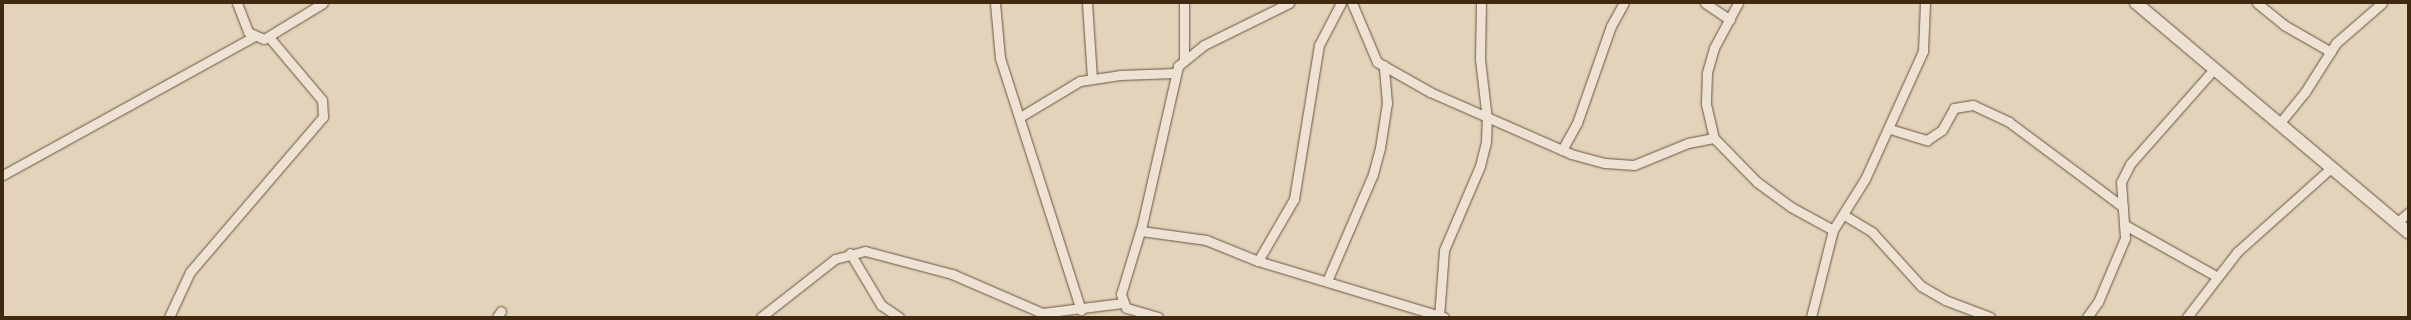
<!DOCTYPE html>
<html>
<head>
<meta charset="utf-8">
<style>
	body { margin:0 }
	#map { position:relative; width:2411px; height:320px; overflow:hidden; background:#e3d3bb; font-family:"IM FELL French Canon",serif }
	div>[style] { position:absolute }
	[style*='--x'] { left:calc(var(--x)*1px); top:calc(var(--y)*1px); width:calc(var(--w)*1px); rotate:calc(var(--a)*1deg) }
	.roads { filter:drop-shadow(0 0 1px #69543c) drop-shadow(0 0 1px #69543c) }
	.street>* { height:9px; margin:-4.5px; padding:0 4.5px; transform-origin:4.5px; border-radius:4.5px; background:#ede2d3 }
	.secondary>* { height:12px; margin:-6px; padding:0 6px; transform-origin:6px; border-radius:6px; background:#ede2d3 }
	span { translate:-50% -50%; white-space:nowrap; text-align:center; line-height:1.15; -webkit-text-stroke:3px #ede2d3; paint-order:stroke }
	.frame { position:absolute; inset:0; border:4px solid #402911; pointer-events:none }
</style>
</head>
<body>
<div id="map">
	<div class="roads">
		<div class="street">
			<i style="--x:237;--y:3;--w:31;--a:69"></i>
			<i style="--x:248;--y:32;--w:17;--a:24"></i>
			<i style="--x:264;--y:39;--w:69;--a:-31.4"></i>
			<i style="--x:995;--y:3;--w:55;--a:84.8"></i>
			<i style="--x:1000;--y:58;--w:265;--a:72.2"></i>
			<i style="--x:1087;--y:3;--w:75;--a:86.2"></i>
			<i style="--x:1352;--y:3;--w:64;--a:67"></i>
			<i style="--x:1377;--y:62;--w:61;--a:29.5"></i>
			<i style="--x:1430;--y:92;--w:154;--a:23.7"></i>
			<i style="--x:1571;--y:154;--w:35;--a:15"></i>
			<i style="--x:1605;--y:163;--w:29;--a:4"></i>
			<i style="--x:1634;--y:165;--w:58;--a:-22.2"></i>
			<i style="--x:1688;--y:143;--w:26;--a:-11"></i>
			<i style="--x:1705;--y:3;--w:30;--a:34"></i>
			<i style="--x:1738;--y:3;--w:51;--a:118.1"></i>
			<i style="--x:1714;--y:48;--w:26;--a:106"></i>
			<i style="--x:1707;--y:73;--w:31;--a:92"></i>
			<i style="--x:1706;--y:104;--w:35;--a:77"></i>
			<i style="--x:1714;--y:138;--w:62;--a:45.7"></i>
			<i style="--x:1757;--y:182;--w:42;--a:36.3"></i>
			<i style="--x:1791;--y:207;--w:48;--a:28.7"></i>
			<i style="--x:2257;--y:3;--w:35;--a:39"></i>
			<i style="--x:2284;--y:25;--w:54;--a:29.9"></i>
			<i style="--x:1184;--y:60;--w:57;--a:-90"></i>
			<i style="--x:1020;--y:117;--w:70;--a:-31"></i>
			<i style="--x:1080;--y:81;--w:40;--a:-8.5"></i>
			<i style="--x:1120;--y:75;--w:55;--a:-2.1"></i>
			<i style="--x:2279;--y:124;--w:41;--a:-50.9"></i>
			<i style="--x:2305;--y:92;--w:58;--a:-57.7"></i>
			<i style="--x:2336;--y:43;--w:61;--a:-41"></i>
			<i style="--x:1890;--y:129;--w:39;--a:17"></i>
			<i style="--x:1927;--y:140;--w:18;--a:-34"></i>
			<i style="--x:1942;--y:130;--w:25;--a:-61"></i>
			<i style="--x:1954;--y:108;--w:19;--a:-9"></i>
			<i style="--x:1973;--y:105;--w:40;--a:25"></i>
			<i style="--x:2009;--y:122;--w:142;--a:36.7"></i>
			<i style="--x:1562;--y:150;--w:31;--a:-61"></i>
			<i style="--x:1577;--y:123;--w:103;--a:-70.7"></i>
			<i style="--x:1611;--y:26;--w:26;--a:-61"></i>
			<i style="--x:3;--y:175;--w:286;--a:-28.9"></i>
			<i style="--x:1844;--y:215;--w:33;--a:31"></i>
			<i style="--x:1872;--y:232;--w:73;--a:47.8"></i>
			<i style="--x:1921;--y:286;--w:28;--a:30"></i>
			<i style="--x:1945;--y:300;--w:48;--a:20.7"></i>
			<i style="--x:2396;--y:223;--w:16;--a:-40"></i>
			<i style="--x:2125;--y:225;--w:104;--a:29.3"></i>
			<i style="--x:1141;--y:231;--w:66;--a:7.9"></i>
			<i style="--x:1206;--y:240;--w:56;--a:22"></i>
			<i style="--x:1258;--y:261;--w:194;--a:16.8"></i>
			<i style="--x:850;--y:253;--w:61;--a:59.2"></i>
			<i style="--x:881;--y:305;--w:22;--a:34"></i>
			<i style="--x:1258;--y:261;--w:72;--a:-59.9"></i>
			<i style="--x:1294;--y:199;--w:156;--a:-80.8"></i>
			<i style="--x:1319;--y:45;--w:47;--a:-62.4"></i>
			<i style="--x:1327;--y:281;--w:116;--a:-66.7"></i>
			<i style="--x:1373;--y:174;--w:27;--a:-75"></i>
			<i style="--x:1380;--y:148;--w:46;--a:-81.2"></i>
			<i style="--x:1387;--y:103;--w:38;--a:-95"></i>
			<i style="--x:169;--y:317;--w:50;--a:-65"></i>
			<i style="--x:190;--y:272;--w:204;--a:-49.4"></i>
			<i style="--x:323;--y:117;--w:17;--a:-93"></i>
			<i style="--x:322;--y:100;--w:82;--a:-130.1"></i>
			<i style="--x:497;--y:317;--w:7;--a:-56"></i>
			<i style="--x:761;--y:317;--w:94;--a:-38.1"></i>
			<i style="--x:835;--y:259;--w:31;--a:-15"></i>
			<i style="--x:865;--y:251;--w:90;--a:14.8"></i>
			<i style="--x:952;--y:274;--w:98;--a:23.4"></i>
			<i style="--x:1042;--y:313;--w:81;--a:-7.1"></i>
			<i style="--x:1158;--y:317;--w:33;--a:-164"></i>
			<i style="--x:1126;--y:308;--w:15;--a:-110"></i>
			<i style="--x:1121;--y:294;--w:72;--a:-73.1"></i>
			<i style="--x:1142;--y:225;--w:163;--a:-77.2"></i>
			<i style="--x:1178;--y:66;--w:33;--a:-39"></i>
			<i style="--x:1204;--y:45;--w:95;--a:-26.3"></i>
			<i style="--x:1439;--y:317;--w:67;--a:-85.7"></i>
			<i style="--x:1444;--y:250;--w:91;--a:-66.8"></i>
			<i style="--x:1480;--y:166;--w:25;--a:-76"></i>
			<i style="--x:1486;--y:142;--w:23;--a:-88"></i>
			<i style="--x:1487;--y:119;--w:60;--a:-96.7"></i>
			<i style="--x:1480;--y:59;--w:56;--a:-89"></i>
			<i style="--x:1811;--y:317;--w:90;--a:-75.8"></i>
			<i style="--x:1833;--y:230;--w:60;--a:-57.9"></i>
			<i style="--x:1865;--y:179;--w:141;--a:-65.6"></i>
			<i style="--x:1923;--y:51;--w:48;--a:-87.6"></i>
			<i style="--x:2087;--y:317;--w:19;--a:-54"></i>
			<i style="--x:2098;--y:302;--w:69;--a:-67.1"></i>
			<i style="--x:2125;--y:238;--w:56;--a:-94.1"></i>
			<i style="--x:2121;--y:182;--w:20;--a:-63"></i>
			<i style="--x:2130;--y:164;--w:127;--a:-48.5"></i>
			<i style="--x:2187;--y:317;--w:82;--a:-52.4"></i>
			<i style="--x:2237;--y:252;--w:126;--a:-41.8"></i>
		</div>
		<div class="secondary">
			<i style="--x:2136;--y:3;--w:356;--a:40.1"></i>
		</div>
	</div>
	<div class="frame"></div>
</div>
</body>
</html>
